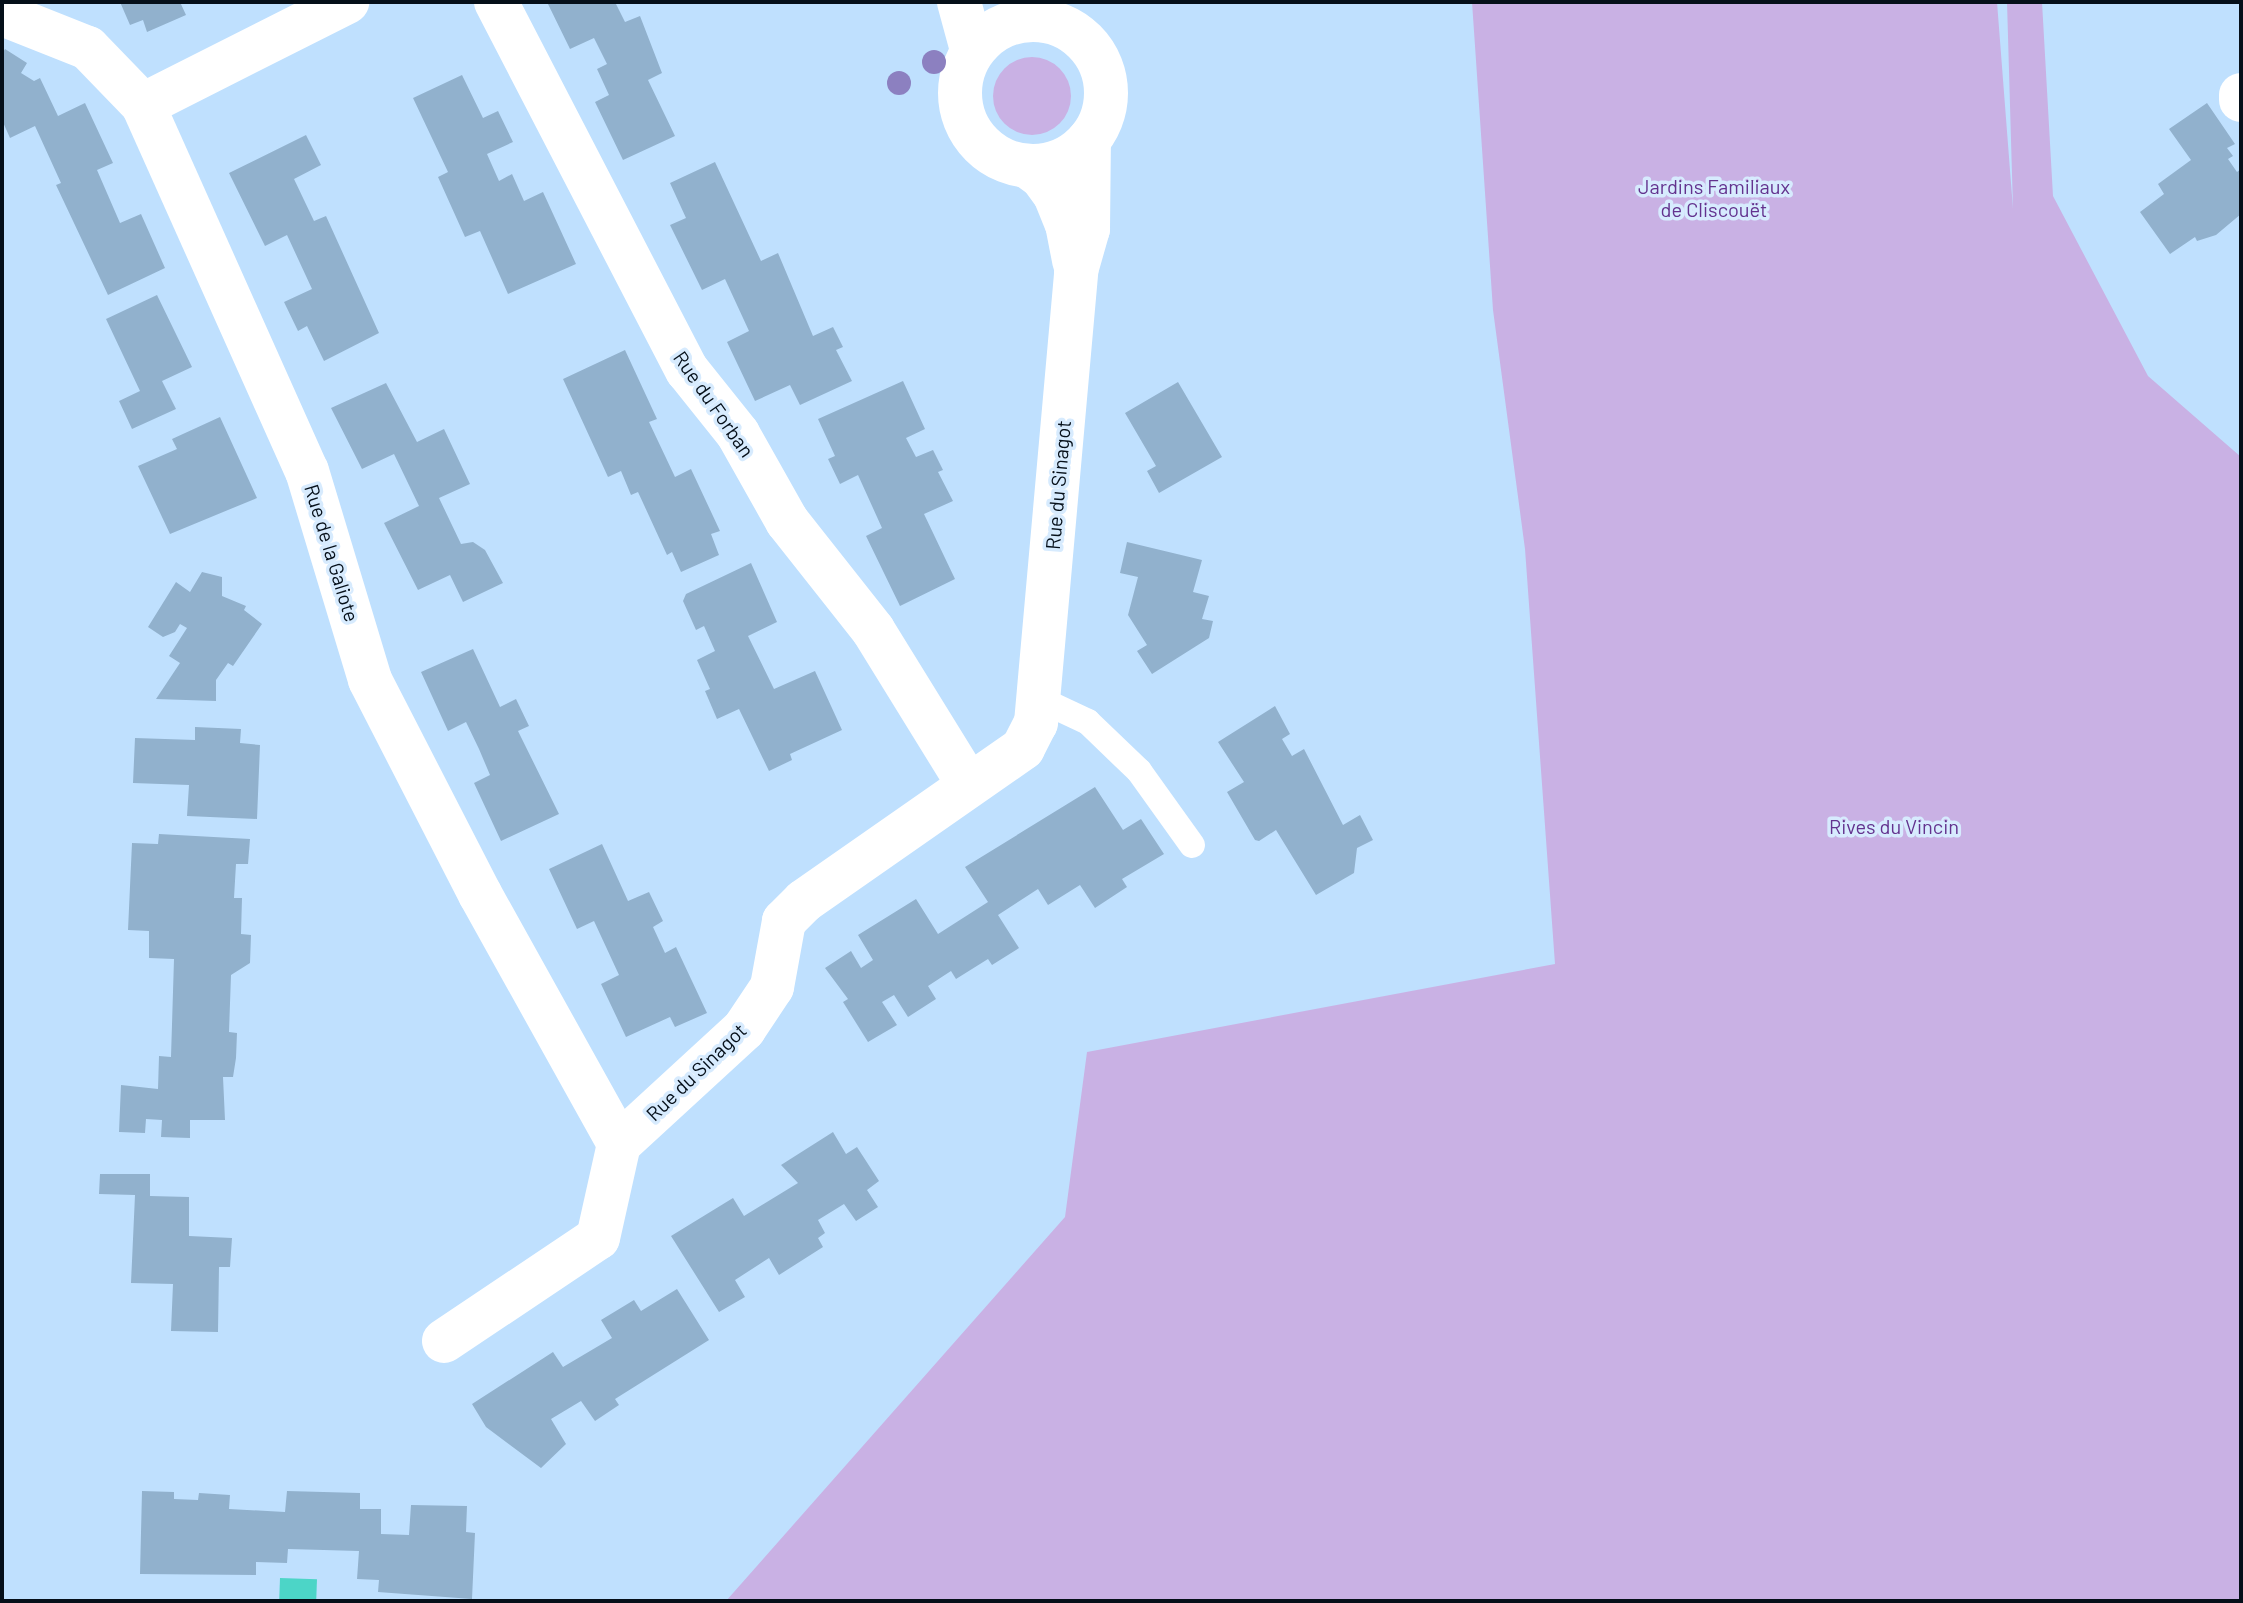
<!DOCTYPE html>
<html>
<head>
<meta charset="utf-8">
<style>
	body { margin:0 }
	#map { position:relative; width:2243px; height:1603px; overflow:hidden; background:#bfe0fe; font-family:Barlow,sans-serif }
	div>[style] { position:absolute }
	[style*='--x'] { left:calc(var(--x)*1px); top:calc(var(--y)*1px); width:calc(var(--w)*1px); rotate:calc(var(--a)*1deg) }
	.green>* { inset:0; background:#c9b1e4 }
	.round { border-radius:50% }
	.water>* { inset:0; background:#4cd5c7; transform-origin:0 0 }
	.building>* { inset:0; background:#91b1cd }
	.service>* { height:26px; margin:-13px; padding:0 13px; transform-origin:13px; border-radius:13px; background:#fff }
	.minor>* { height:44px; margin:-22px; padding:0 22px; transform-origin:22px; border-radius:22px; background:#fff }
	.minor>.ring { margin:-22px; padding:0; box-sizing:content-box; background:none; border:44px solid #fff; border-radius:50% }
	.trees>* { width:24px; height:24px; margin:-12px; border-radius:50%; background:#8c80c0 }
	span { translate:-50% -50%; white-space:nowrap; text-align:center; line-height:1.15; -webkit-text-stroke:7px #d7ebfe; paint-order:stroke }
	.park-label { font-size:20px; color:#63328e }
	.street-label { font-size:20px; color:#050f19 }
	.frame { position:absolute; inset:0; border:4px solid #050f19; pointer-events:none }
</style>
</head>
<body>
<div id="map">
	<div class="green">
		<i style="clip-path:polygon(1472px 2px,1997px 2px,2013px 209px,2007px 2px,2042px 2px,2053px 196px,2148px 376px,2241px 457px,2241px 1601px,726px 1601px,1065px 1217px,1087px 1052px,1555px 964px,1525px 549px,1493px 310px)"></i>
		<i class="round" style="left:993px;top:57px;width:78px;height:78px"></i>
	</div>
	<div class="water">
		<i style="left:280px;top:1578px;width:37px;height:23px;rotate:2deg"></i>
	</div>
	<div class="building">
		<i style="clip-path:polygon(120px 2px,180px 2px,186px 15px,147px 32px,143px 20px,130px 25px)"></i>
		<i style="clip-path:polygon(547px 2px,615px 2px,625px 22px,640px 16px,662px 73px,648px 80px,675px 136px,623px 160px,595px 102px,609px 95px,597px 69px,607px 64px,594px 38px,570px 49px)"></i>
		<i style="clip-path:polygon(5px 49px,27px 63px,21px 73px,34px 81px,40px 78px,58px 116px,85px 103px,113px 163px,97px 170px,120px 223px,141px 214px,165px 268px,108px 295px,56px 185px,61px 183px,35px 126px,10px 138px,2px 120px,2px 54px)"></i>
		<i style="clip-path:polygon(462px 75px,483px 118px,498px 111px,513px 142px,487px 154px,499px 181px,512px 174px,524px 201px,543px 192px,576px 264px,508px 294px,480px 231px,465px 237px,438px 177px,448px 172px,413px 98px)"></i>
		<i style="clip-path:polygon(2207px 103px,2235px 144px,2227px 148px,2233px 156px,2228px 159px,2237px 172px,2241px 169px,2241px 214px,2216px 235px,2197px 241px,2195px 237px,2170px 254px,2140px 212px,2164px 194px,2158px 184px,2191px 160px,2169px 129px)"></i>
		<i style="clip-path:polygon(306px 135px,321px 165px,294px 179px,314px 221px,326px 216px,379px 333px,324px 361px,307px 326px,298px 331px,284px 302px,312px 289px,287px 235px,265px 246px,229px 173px)"></i>
		<i style="clip-path:polygon(715px 162px,761px 261px,778px 253px,813px 336px,833px 327px,843px 347px,836px 350px,852px 381px,800px 405px,790px 385px,755px 401px,727px 342px,749px 331px,725px 279px,702px 290px,670px 225px,686px 218px,670px 183px)"></i>
		<i style="clip-path:polygon(157px 295px,192px 367px,162px 381px,176px 409px,132px 429px,119px 401px,140px 391px,106px 319px)"></i>
		<i style="clip-path:polygon(625px 350px,657px 419px,649px 422px,675px 477px,691px 469px,720px 531px,711px 534px,719px 555px,681px 572px,672px 552px,667px 555px,638px 492px,631px 495px,621px 471px,608px 477px,563px 379px)"></i>
		<i style="clip-path:polygon(903px 381px,925px 429px,906px 438px,916px 457px,933px 450px,943px 470px,938px 472px,953px 501px,924px 514px,955px 579px,900px 606px,866px 536px,882px 528px,858px 475px,840px 484px,828px 459px,835px 456px,818px 419px)"></i>
		<i style="clip-path:polygon(1178px 382px,1222px 457px,1159px 493px,1147px 471px,1156px 466px,1125px 413px)"></i>
		<i style="clip-path:polygon(386px 383px,417px 442px,444px 429px,470px 484px,439px 498px,461px 544px,473px 542px,485px 550px,503px 583px,463px 602px,450px 575px,418px 590px,384px 523px,419px 506px,394px 454px,362px 469px,331px 408px)"></i>
		<i style="clip-path:polygon(220px 417px,257px 498px,170px 534px,138px 466px,177px 449px,172px 439px)"></i>
		<i style="clip-path:polygon(1127px 542px,1202px 560px,1193px 592px,1209px 596px,1202px 619px,1213px 621px,1209px 638px,1152px 674px,1137px 651px,1147px 645px,1128px 615px,1138px 577px,1120px 573px)"></i>
		<i style="clip-path:polygon(751px 563px,777px 622px,748px 636px,774px 689px,815px 671px,842px 730px,790px 754px,792px 760px,769px 771px,739px 709px,717px 719px,705px 691px,710px 689px,697px 660px,715px 651px,704px 626px,696px 630px,683px 601px,686px 594px)"></i>
		<i style="clip-path:polygon(202px 572px,222px 577px,222px 596px,246px 606px,244px 610px,262px 624px,233px 666px,228px 663px,216px 680px,216px 701px,156px 699px,180px 663px,169px 656px,187px 628px,180px 624px,175px 632px,163px 637px,148px 627px,176px 582px,190px 592px)"></i>
		<i style="clip-path:polygon(473px 649px,500px 707px,516px 699px,529px 726px,518px 731px,559px 814px,501px 841px,474px 783px,490px 775px,479px 749px,466px 722px,448px 731px,421px 672px)"></i>
		<i style="clip-path:polygon(1275px 706px,1290px 734px,1282px 739px,1292px 756px,1304px 749px,1343px 825px,1360px 815px,1373px 840px,1357px 848px,1354px 873px,1316px 895px,1276px 830px,1259px 841px,1255px 840px,1227px 792px,1244px 782px,1218px 742px)"></i>
		<i style="clip-path:polygon(195px 727px,241px 729px,240px 743px,260px 745px,257px 819px,187px 816px,189px 785px,133px 783px,135px 738px,195px 740px)"></i>
		<i style="clip-path:polygon(1095px 787px,1123px 830px,1141px 819px,1164px 854px,1122px 879px,1127px 887px,1095px 908px,1080px 885px,1048px 905px,1038px 889px,998px 915px,1019px 948px,992px 965px,988px 959px,956px 979px,951px 971px,928px 986px,936px 999px,908px 1017px,894px 995px,882px 1002px,897px 1025px,868px 1042px,843px 1002px,848px 999px,825px 968px,851px 951px,861px 968px,873px 960px,858px 935px,916px 899px,938px 934px,988px 902px,965px 867px)"></i>
		<i style="clip-path:polygon(159px 834px,250px 839px,248px 864px,236px 864px,234px 898px,242px 898px,241px 934px,251px 935px,250px 963px,231px 975px,229px 1032px,237px 1033px,236px 1058px,233px 1077px,223px 1077px,225px 1120px,190px 1120px,190px 1138px,161px 1137px,162px 1120px,146px 1119px,145px 1133px,119px 1132px,121px 1085px,158px 1089px,159px 1056px,171px 1057px,174px 959px,149px 958px,149px 931px,128px 930px,132px 843px,158px 844px)"></i>
		<i style="clip-path:polygon(602px 844px,628px 901px,649px 892px,663px 921px,653px 927px,665px 953px,676px 947px,707px 1013px,675px 1027px,670px 1017px,626px 1037px,601px 984px,619px 975px,594px 921px,577px 929px,549px 869px)"></i>
		<i style="clip-path:polygon(833px 1132px,846px 1154px,857px 1147px,879px 1181px,867px 1190px,878px 1207px,856px 1221px,844px 1204px,818px 1220px,825px 1233px,818px 1238px,823px 1247px,779px 1275px,769px 1258px,735px 1280px,745px 1297px,719px 1312px,671px 1236px,733px 1198px,744px 1216px,798px 1183px,781px 1165px)"></i>
		<i style="clip-path:polygon(100px 1174px,150px 1174px,150px 1196px,189px 1197px,189px 1236px,232px 1238px,230px 1267px,219px 1267px,218px 1332px,171px 1331px,173px 1284px,131px 1283px,135px 1195px,99px 1194px)"></i>
		<i style="clip-path:polygon(677px 1289px,709px 1340px,615px 1399px,619px 1405px,595px 1421px,581px 1401px,551px 1419px,566px 1444px,541px 1468px,486px 1427px,472px 1404px,553px 1352px,563px 1367px,612px 1338px,601px 1320px,634px 1300px,641px 1311px)"></i>
		<i style="clip-path:polygon(142px 1491px,174px 1492px,174px 1499px,198px 1500px,199px 1493px,230px 1495px,229px 1509px,285px 1512px,287px 1491px,360px 1493px,360px 1509px,381px 1509px,381px 1534px,409px 1535px,411px 1505px,467px 1506px,466px 1532px,475px 1533px,472px 1599px,378px 1592px,379px 1580px,357px 1579px,359px 1551px,288px 1549px,287px 1563px,256px 1562px,256px 1575px,140px 1574px)"></i>
	</div>
	<div class="service">
		<i style="--x:1037;--y:698;--w:56;--a:25.2"></i>
		<i style="--x:1088;--y:722;--w:71;--a:43.9"></i>
		<i style="--x:1139;--y:771;--w:91;--a:54.4"></i>
	</div>
	<div class="minor">
		<i style="--x:496;--y:2;--w:415;--a:62.6"></i>
		<i style="--x:687;--y:370;--w:82;--a:51.4"></i>
		<i style="--x:738;--y:434;--w:100;--a:60.6"></i>
		<i style="--x:787;--y:521;--w:139;--a:51.7"></i>
		<i style="--x:873;--y:630;--w:181;--a:58.3"></i>
		<i style="--x:959;--y:2;--w:50;--a:74.8"></i>
		<i style="--x:2;--y:14;--w:92;--a:21.6"></i>
		<i style="--x:88;--y:48;--w:79;--a:46"></i>
		<i style="--x:143;--y:105;--w:401;--a:65.9"></i>
		<i style="--x:307;--y:471;--w:218;--a:73.2"></i>
		<i style="--x:370;--y:680;--w:241;--a:62.8"></i>
		<i style="--x:480;--y:894;--w:286;--a:60.9"></i>
		<i class="ring" style="left:960px;top:20px;width:102px;height:102px"></i>
		<i style="--x:2241;--y:95;--w:5;--a:90"></i>
		<i style="--x:143;--y:105;--w:229;--a:-26.8"></i>
		<i style="--x:1027;--y:166;--w:19;--a:36"></i>
		<i style="--x:1042;--y:177;--w:22;--a:54"></i>
		<i style="--x:1055;--y:195;--w:31;--a:68"></i>
		<i style="--x:1067;--y:224;--w:38;--a:79"></i>
		<i style="--x:444;--y:1341;--w:185;--a:-33.8"></i>
		<i style="--x:598;--y:1238;--w:96;--a:-77.4"></i>
		<i style="--x:619;--y:1144;--w:170;--a:-42.6"></i>
		<i style="--x:744;--y:1029;--w:50;--a:-56.3"></i>
		<i style="--x:772;--y:987;--w:67;--a:-79.7"></i>
		<i style="--x:784;--y:921;--w:28;--a:-45"></i>
		<i style="--x:804;--y:901;--w:267;--a:-34.9"></i>
		<i style="--x:1023;--y:748;--w:28;--a:-63"></i>
		<i style="--x:1036;--y:723;--w:454;--a:-84.9"></i>
		<i style="--x:1076;--y:271;--w:44;--a:-74.1"></i>
		<i style="--x:1088;--y:229;--w:89;--a:-89.4"></i>
	</div>
	<div class="trees">
		<i style="left:934px;top:62px"></i>
		<i style="left:899px;top:83px"></i>
	</div>
	<div class="park-label">
		<span style="left:1714px;top:198px">Jardins Familiaux<br>de Cliscouët</span>
		<span style="left:1894px;top:826px">Rives du Vincin</span>
	</div>
	<div class="street-label">
		<span style="left:714px;top:404px;rotate:55deg">Rue du Forban</span>
		<span style="left:1058px;top:485px;rotate:-85deg">Rue du Sinagot</span>
		<span style="left:332px;top:553px;rotate:73deg">Rue de la Galiote</span>
		<span style="left:696px;top:1072px;rotate:-44deg">Rue du Sinagot</span>
	</div>
	<div class="frame"></div>
</div>
</body>
</html>
